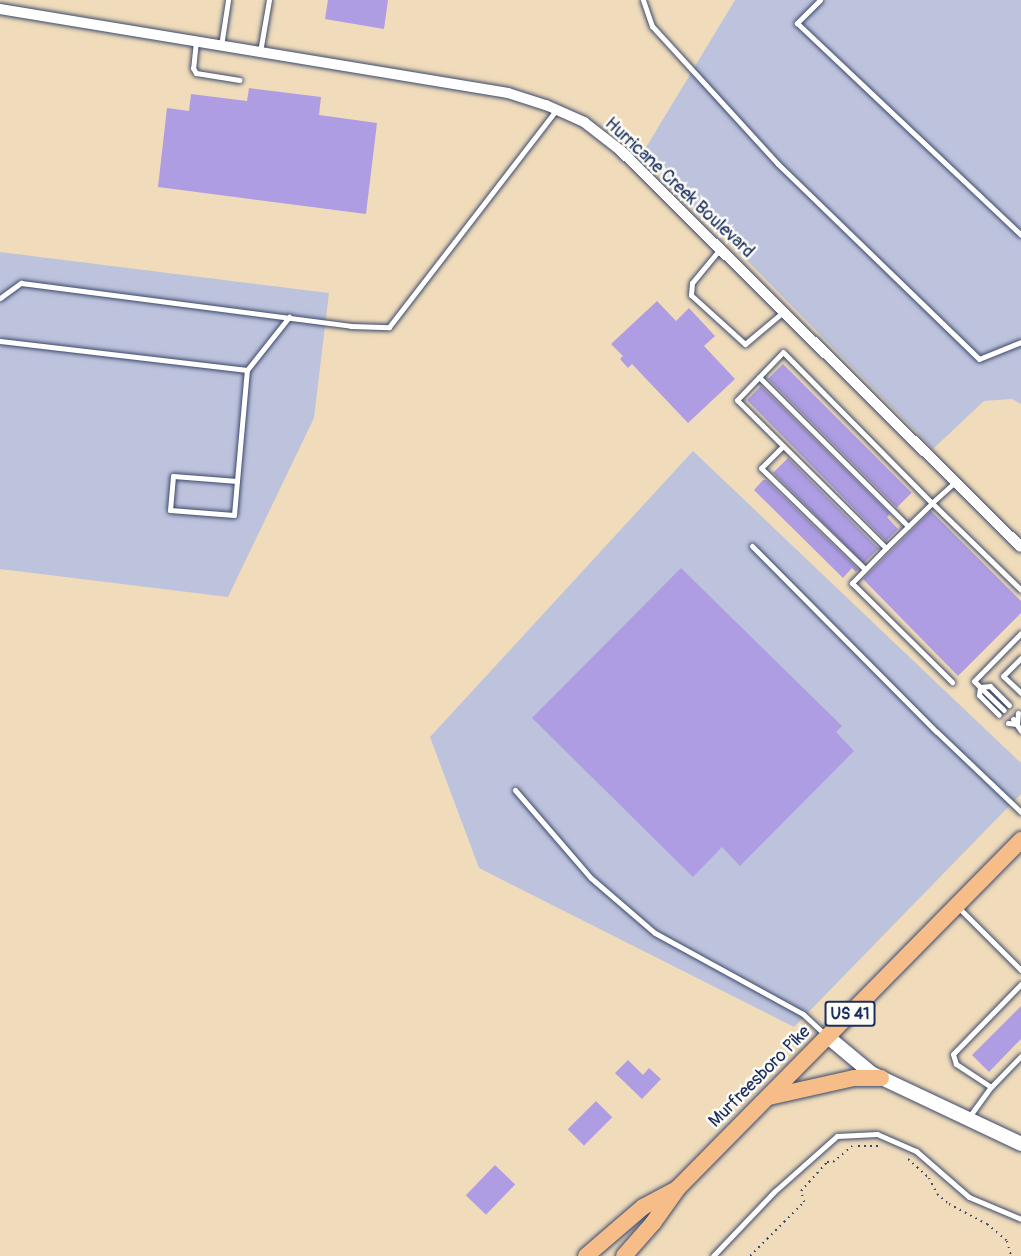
<!DOCTYPE html>
<html>
<head>
<meta charset="utf-8">
<style>
	body { margin:0 }
	#map { position:relative; width:1021px; height:1256px; overflow:hidden; background:#f0dcbb; font-family:Pangolin,sans-serif }
	div>[style] { position:absolute }
	[style*='--x'] { left:calc(var(--x)*1px); top:calc(var(--y)*1px); width:calc(var(--w)*1px); rotate:calc(var(--a)*1deg) }
	.industrial>* { inset:0; background:#bec3dd }
	.building>* { inset:0; background:#ae9de2; transform-origin:0 0 }
	.path>* { height:2px; margin-top:-1px; transform-origin:0; background:repeating-linear-gradient(90deg,#3b496c 0 1.5px,transparent 0 6px) }
	.roads { filter:drop-shadow(0 0 2px #3b496c) drop-shadow(0 0 2px #3b496c) }
	.service>* { height:5px; margin:-2.5px; padding:0 2.5px; transform-origin:2.5px; border-radius:2.5px; background:#fff }
	.minor>* { height:10px; margin:-5px; padding:0 5px; transform-origin:5px; border-radius:5px; background:#fff }
	.tertiary>* { height:14px; margin:-7px; padding:0 7px; transform-origin:7px; border-radius:7px; background:#fff }
	.primary>* { height:16px; margin:-8px; padding:0 8px; transform-origin:8px; border-radius:8px; background:#f7bd88 }
	span { translate:-50% -50%; white-space:nowrap; text-align:center; line-height:1.15; -webkit-text-stroke:5px #fdfcf7; paint-order:stroke }
	.shield-label span { padding:2px 4px; background:#fdfcf7; border:2px solid; border-radius:4px; -webkit-text-stroke-width:0 }
	.shield-label { font-size:16px; color:#1b2f5e; font-weight:700 }
	.street-label { font-size:18px; color:#1b2f5e }
</style>
</head>
<body>
<div id="map">
	<div class="industrial">
		<i style="clip-path:polygon(735px 0,1021px 0,1021px 404px,1012px 399px,984px 401px,933px 449px,642px 154px)"></i>
		<i style="clip-path:polygon(0 252px,329px 293px,314px 418px,228px 597px,0 569px)"></i>
		<i style="clip-path:polygon(693px 451px,1021px 763px,1021px 794px,794px 1027px,479px 868px,430px 737px)"></i>
	</div>
	<div class="building">
		<i style="clip-path:polygon(328px 0,388px 0,384px 29px,325px 19px)"></i>
		<i style="clip-path:polygon(249px 88px,321px 97px,319px 115px,377px 123px,366px 214px,158px 187px,167px 108px,189px 111px,191px 94px,247px 101px)"></i>
		<i style="clip-path:polygon(657px 301px,676px 321px,689px 308px,715px 336px,704px 346px,735px 379px,688px 423px,632px 364px,628px 368px,620px 359px,623px 356px,611px 344px)"></i>
		<i style="left:783px;top:364px;width:182px;height:21px;rotate:45deg"></i>
		<i style="clip-path:polygon(761px 386px,890px 514px,887px 517px,898px 529px,886px 541px,747px 400px)"></i>
		<i style="left:788px;top:458px;width:128px;height:21px;rotate:45deg"></i>
		<i style="clip-path:polygon(763px 480px,766px 480px,858px 569px,856px 572px,852px 568px,843px 578px,754px 490px)"></i>
		<i style="clip-path:polygon(931px 511px,1021px 601px,1021px 613px,958px 676px,863px 579px)"></i>
		<i style="clip-path:polygon(681px 568px,842px 726px,836px 732px,854px 751px,740px 866px,722px 847px,693px 877px,532px 718px)"></i>
		<i style="clip-path:polygon(1021px 1006px,1021px 1039px,989px 1072px,972px 1055px)"></i>
		<i style="clip-path:polygon(628px 1060px,643px 1075px,649px 1068px,661px 1079px,642px 1099px,615px 1073px)"></i>
		<i style="left:596px;top:1101px;width:23px;height:40px;rotate:45deg"></i>
		<i style="left:495px;top:1165px;width:28px;height:42px;rotate:44deg"></i>
	</div>
	<div class="path">
		<i style="--x:858;--y:1146;--w:21;--a:0"></i>
		<i style="--x:908;--y:1159;--w:28;--a:42"></i>
		<i style="--x:929;--y:1178;--w:18;--a:63"></i>
		<i style="--x:937;--y:1194;--w:16;--a:40"></i>
		<i style="--x:949;--y:1204;--w:43;--a:27.8"></i>
		<i style="--x:987;--y:1224;--w:26;--a:40"></i>
		<i style="--x:1007;--y:1241;--w:16;--a:75"></i>
		<i style="--x:750;--y:1256;--w:76;--a:-45"></i>
		<i style="--x:804;--y:1202;--w:11;--a:-105"></i>
		<i style="--x:801;--y:1191;--w:39;--a:-48"></i>
		<i style="--x:827;--y:1162;--w:6;--a:0"></i>
		<i style="--x:833;--y:1162;--w:25;--a:-40"></i>
	</div>
	<div class="roads">
		<div class="service">
			<i style="--x:643;--y:0;--w:28;--a:71"></i>
			<i style="--x:652;--y:26;--w:187;--a:47.6"></i>
			<i style="--x:778;--y:164;--w:280;--a:44.1"></i>
			<i style="--x:979;--y:359;--w:45;--a:-22"></i>
			<i style="--x:820;--y:0;--w:33;--a:135"></i>
			<i style="--x:797;--y:23;--w:308;--a:43.4"></i>
			<i style="--x:196;--y:41;--w:27;--a:96"></i>
			<i style="--x:193;--y:68;--w:6;--a:59"></i>
			<i style="--x:196;--y:73;--w:44;--a:9.2"></i>
			<i style="--x:221;--y:46;--w:47;--a:-81.3"></i>
			<i style="--x:260;--y:52;--w:53;--a:-80.2"></i>
			<i style="--x:720;--y:249;--w:44;--a:129.5"></i>
			<i style="--x:692;--y:283;--w:12;--a:95"></i>
			<i style="--x:691;--y:295;--w:73;--a:42.2"></i>
			<i style="--x:745;--y:344;--w:50;--a:-40.1"></i>
			<i style="--x:0;--y:298;--w:26;--a:-36"></i>
			<i style="--x:21;--y:283;--w:333;--a:7.4"></i>
			<i style="--x:351;--y:326;--w:38;--a:2"></i>
			<i style="--x:389;--y:327;--w:274;--a:-52.4"></i>
			<i style="--x:0;--y:341;--w:249;--a:6.7"></i>
			<i style="--x:247;--y:370;--w:68;--a:-51.6"></i>
			<i style="--x:783;--y:352;--w:212;--a:45.4"></i>
			<i style="--x:932;--y:503;--w:64;--a:135.6"></i>
			<i style="--x:886;--y:548;--w:210;--a:-135.2"></i>
			<i style="--x:737;--y:400;--w:66;--a:-46.2"></i>
			<i style="--x:759;--y:377;--w:211;--a:45"></i>
			<i style="--x:783;--y:446;--w:31;--a:135"></i>
			<i style="--x:761;--y:468;--w:145;--a:44.2"></i>
			<i style="--x:237;--y:481;--w:64;--a:-175.5"></i>
			<i style="--x:173;--y:476;--w:34;--a:95"></i>
			<i style="--x:170;--y:510;--w:64;--a:4.5"></i>
			<i style="--x:234;--y:515;--w:34;--a:-85"></i>
			<i style="--x:237;--y:481;--w:111;--a:-84.9"></i>
			<i style="--x:955;--y:482;--w:31;--a:138"></i>
			<i style="--x:932;--y:503;--w:124;--a:44.3"></i>
			<i style="--x:752;--y:546;--w:262;--a:45.2"></i>
			<i style="--x:937;--y:732;--w:116;--a:43.6"></i>
			<i style="--x:886;--y:548;--w:49;--a:134.2"></i>
			<i style="--x:852;--y:583;--w:141;--a:44.7"></i>
			<i style="--x:1021;--y:658;--w:25;--a:135"></i>
			<i style="--x:1003;--y:676;--w:25;--a:43"></i>
			<i style="--x:980;--y:687;--w:8;--a:97"></i>
			<i style="--x:979;--y:695;--w:28;--a:45"></i>
			<i style="--x:980;--y:687;--w:33;--a:44"></i>
			<i style="--x:1009;--y:705;--w:27;--a:-135"></i>
			<i style="--x:990;--y:686;--w:10;--a:174"></i>
			<i style="--x:980;--y:687;--w:8;--a:-135"></i>
			<i style="--x:974;--y:681;--w:67;--a:-45.6"></i>
			<i style="--x:1013;--y:719;--w:14;--a:56"></i>
			<i style="--x:1008;--y:723;--w:9;--a:6"></i>
			<i style="--x:1017;--y:724;--w:11;--a:-85"></i>
			<i style="--x:515;--y:790;--w:116;--a:49.2"></i>
			<i style="--x:591;--y:878;--w:84;--a:40.7"></i>
			<i style="--x:655;--y:933;--w:169;--a:28.7"></i>
			<i style="--x:803;--y:1014;--w:33;--a:43"></i>
			<i style="--x:958;--y:907;--w:89;--a:45"></i>
			<i style="--x:991;--y:1087;--w:42;--a:-146.7"></i>
			<i style="--x:956;--y:1064;--w:10;--a:-107"></i>
			<i style="--x:953;--y:1054;--w:98;--a:-45.8"></i>
			<i style="--x:969;--y:1117;--w:37;--a:-54"></i>
			<i style="--x:991;--y:1087;--w:43;--a:-45.9"></i>
			<i style="--x:713;--y:1256;--w:90;--a:-46.4"></i>
			<i style="--x:775;--y:1191;--w:83;--a:-41.6"></i>
			<i style="--x:837;--y:1136;--w:40;--a:-2.9"></i>
			<i style="--x:877;--y:1134;--w:43;--a:23.6"></i>
			<i style="--x:916;--y:1151;--w:70;--a:41"></i>
			<i style="--x:969;--y:1197;--w:56;--a:22.9"></i>
		</div>
		<div class="minor">
			<i style="--x:0;--y:9;--w:515;--a:9.39"></i>
			<i style="--x:508;--y:93;--w:40;--a:18"></i>
			<i style="--x:546;--y:105;--w:42;--a:24.1"></i>
			<i style="--x:584;--y:122;--w:46;--a:37.9"></i>
			<i style="--x:620;--y:150;--w:564;--a:44.71"></i>
		</div>
		<div class="tertiary">
			<i style="--x:828;--y:1037;--w:56;--a:39.9"></i>
			<i style="--x:871;--y:1073;--w:166;--a:25.3"></i>
		</div>
		<div class="primary">
			<i style="--x:769;--y:1097;--w:87;--a:-12.6"></i>
			<i style="--x:854;--y:1078;--w:27;--a:0"></i>
			<i style="--x:586;--y:1256;--w:75;--a:-40.7"></i>
			<i style="--x:643;--y:1207;--w:36;--a:-28"></i>
			<i style="--x:624;--y:1256;--w:44;--a:-48.7"></i>
			<i style="--x:653;--y:1223;--w:43;--a:-54.5"></i>
			<i style="--x:678;--y:1188;--w:489;--a:-45.4"></i>
		</div>
	</div>
	<div class="shield-label">
		<span style="left:850px;top:1014px">US 41</span>
	</div>
	<div class="street-label">
		<span style="left:679px;top:188px;rotate:43deg">Hurricane Creek Boulevard</span>
		<span style="left:760px;top:1077px;rotate:-45deg">Murfreesboro Pike</span>
	</div>
</div>
</body>
</html>
